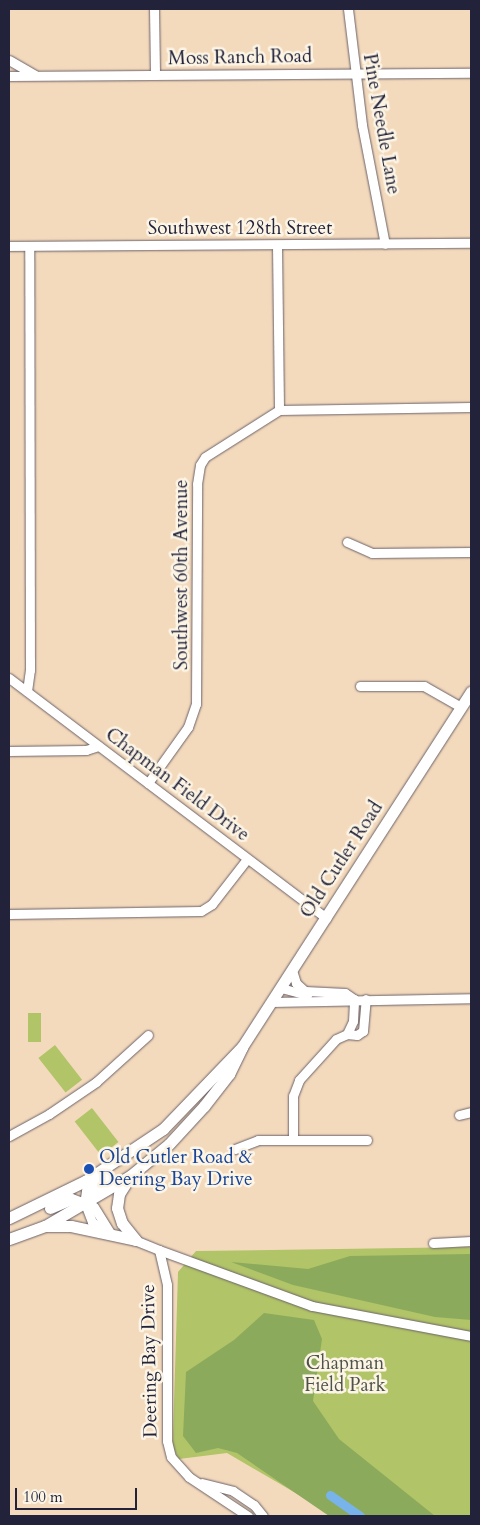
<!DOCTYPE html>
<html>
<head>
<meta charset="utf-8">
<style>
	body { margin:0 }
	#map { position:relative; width:480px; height:1525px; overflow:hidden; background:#f4dabd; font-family:Cardo,serif }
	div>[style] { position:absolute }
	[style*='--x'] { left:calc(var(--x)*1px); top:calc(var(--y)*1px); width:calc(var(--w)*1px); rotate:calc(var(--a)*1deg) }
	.green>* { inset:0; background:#b1c468; transform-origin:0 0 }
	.forest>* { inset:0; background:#8caa5c }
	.canal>* { height:9px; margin:-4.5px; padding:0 4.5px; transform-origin:4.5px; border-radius:4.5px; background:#78b4ea }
	.roads { filter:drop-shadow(0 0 1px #6c6268) drop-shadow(0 0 1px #6c6268) }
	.minor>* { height:9px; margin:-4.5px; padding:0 4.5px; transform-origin:4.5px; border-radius:4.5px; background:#fff }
	.major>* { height:11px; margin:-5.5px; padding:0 5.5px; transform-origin:5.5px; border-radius:5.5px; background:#fff }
	.dots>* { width:14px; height:14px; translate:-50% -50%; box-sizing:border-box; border:2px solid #fcf5e5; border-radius:50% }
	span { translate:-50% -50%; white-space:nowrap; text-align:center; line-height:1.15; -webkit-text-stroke:5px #fcf5e5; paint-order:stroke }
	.street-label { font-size:19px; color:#22223b }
	.transit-label { font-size:19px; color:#164399 }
	.left { translate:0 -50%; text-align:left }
	.park-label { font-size:19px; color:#4d5348 }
	.frame { position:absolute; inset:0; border:10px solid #22223b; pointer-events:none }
	.scale { position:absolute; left:15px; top:1488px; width:122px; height:22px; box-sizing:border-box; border:2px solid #22223b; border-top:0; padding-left:6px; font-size:15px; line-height:18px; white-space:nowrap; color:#22223b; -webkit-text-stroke:4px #fcf5e5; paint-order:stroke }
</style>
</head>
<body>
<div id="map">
	<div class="green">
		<i style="left:28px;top:1013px;width:13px;height:29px"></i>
		<i style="left:55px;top:1045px;width:44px;height:21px;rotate:52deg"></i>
		<i style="left:92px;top:1108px;width:43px;height:22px;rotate:52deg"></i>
		<i style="clip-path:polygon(471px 1247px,471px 1516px,335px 1516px,227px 1453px,179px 1459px,173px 1449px,173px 1436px,178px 1272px,196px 1251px)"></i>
	</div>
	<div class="forest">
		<i style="clip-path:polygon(471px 1254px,471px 1320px,435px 1317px,293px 1285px,231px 1262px,308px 1269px,350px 1256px)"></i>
		<i style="clip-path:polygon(264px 1313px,314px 1320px,322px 1339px,313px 1401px,339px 1439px,435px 1516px,329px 1516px,237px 1453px,218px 1448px,196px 1453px,183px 1436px,186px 1372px,234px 1340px)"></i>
	</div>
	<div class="canal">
		<i style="--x:330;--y:1495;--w:37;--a:35"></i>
	</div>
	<div class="roads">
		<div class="minor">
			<i style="--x:154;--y:9;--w:66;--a:89.1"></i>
			<i style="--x:348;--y:9;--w:117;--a:83.1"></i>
			<i style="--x:362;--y:125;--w:121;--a:79.1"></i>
			<i style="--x:9;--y:60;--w:30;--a:30"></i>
			<i style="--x:9;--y:76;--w:462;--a:-0.4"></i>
			<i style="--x:277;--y:245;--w:165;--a:89.3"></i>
			<i style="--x:9;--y:246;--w:462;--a:-0.4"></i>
			<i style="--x:347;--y:542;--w:27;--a:24"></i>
			<i style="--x:372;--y:553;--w:99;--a:-0.6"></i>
			<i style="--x:9;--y:678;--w:398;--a:37.1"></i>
			<i style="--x:360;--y:686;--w:64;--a:0"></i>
			<i style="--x:424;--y:686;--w:43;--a:29.6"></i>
			<i style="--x:27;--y:691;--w:21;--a:-82"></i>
			<i style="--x:30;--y:670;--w:424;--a:-90.1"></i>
			<i style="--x:9;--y:751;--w:77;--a:-0.7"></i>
			<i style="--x:86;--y:750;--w:13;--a:-18"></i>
			<i style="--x:148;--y:783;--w:69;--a:-54.5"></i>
			<i style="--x:188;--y:727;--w:24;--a:-71"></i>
			<i style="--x:196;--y:704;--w:220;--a:-89.7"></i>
			<i style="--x:197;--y:484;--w:19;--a:-81"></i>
			<i style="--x:200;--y:465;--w:9;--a:-58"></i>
			<i style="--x:205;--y:457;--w:88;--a:-32.4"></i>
			<i style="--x:279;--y:410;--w:192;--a:-0.9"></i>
			<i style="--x:9;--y:914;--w:192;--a:-0.9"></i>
			<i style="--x:201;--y:911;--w:13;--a:-32"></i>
			<i style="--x:212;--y:904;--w:57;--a:-52.1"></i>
			<i style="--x:292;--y:970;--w:14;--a:73"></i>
			<i style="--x:296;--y:983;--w:12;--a:42"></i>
			<i style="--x:305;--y:991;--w:40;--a:2.9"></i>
			<i style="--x:345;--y:993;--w:11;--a:34"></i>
			<i style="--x:281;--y:988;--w:27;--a:15"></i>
			<i style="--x:271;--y:1002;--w:200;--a:-1.1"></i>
			<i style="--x:347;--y:1034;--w:14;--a:-65"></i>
			<i style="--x:353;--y:1021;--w:22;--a:-87"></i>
			<i style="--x:459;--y:1115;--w:12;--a:-14"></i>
			<i style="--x:9;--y:1136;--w:46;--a:-28.8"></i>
			<i style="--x:49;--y:1114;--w:57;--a:-34.2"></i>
			<i style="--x:96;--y:1082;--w:70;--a:-42.1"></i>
			<i style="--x:293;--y:1140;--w:44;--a:-90"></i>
			<i style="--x:293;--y:1096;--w:17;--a:-69"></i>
			<i style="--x:299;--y:1080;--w:55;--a:-47.9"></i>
			<i style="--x:336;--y:1039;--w:12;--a:-24"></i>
			<i style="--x:347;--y:1034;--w:10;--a:6"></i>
			<i style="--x:357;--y:1035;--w:7;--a:-34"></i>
			<i style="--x:363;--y:1031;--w:32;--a:-85"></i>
			<i style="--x:235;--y:1149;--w:25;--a:-21"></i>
			<i style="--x:258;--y:1140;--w:109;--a:0"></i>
			<i style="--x:105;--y:1231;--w:16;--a:-145"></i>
			<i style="--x:92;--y:1222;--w:19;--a:-111"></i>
			<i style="--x:85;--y:1204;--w:9;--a:18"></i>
			<i style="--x:94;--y:1207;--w:31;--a:58"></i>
			<i style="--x:132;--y:1239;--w:29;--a:22"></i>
			<i style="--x:159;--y:1250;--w:36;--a:77"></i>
			<i style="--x:167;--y:1285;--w:156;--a:90"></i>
			<i style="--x:167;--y:1441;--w:16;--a:76"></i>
			<i style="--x:171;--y:1457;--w:27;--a:48"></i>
			<i style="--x:189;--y:1477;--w:71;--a:33.5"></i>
			<i style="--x:433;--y:1243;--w:38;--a:-3"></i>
			<i style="--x:159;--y:1250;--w:163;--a:20.1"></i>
			<i style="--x:312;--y:1306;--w:162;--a:10.7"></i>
			<i style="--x:202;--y:1483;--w:32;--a:14"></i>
			<i style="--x:233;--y:1491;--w:25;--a:34"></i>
			<i style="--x:254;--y:1505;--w:14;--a:51"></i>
		</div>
		<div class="major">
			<i style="--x:129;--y:1178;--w:19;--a:122"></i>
			<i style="--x:119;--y:1194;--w:14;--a:98"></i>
			<i style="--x:117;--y:1208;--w:16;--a:72"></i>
			<i style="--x:122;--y:1223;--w:22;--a:51"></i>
			<i style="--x:85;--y:1204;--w:13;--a:-81"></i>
			<i style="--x:87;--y:1191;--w:23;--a:-38"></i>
			<i style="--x:50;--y:1208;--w:23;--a:-23"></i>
			<i style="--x:71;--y:1199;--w:15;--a:20"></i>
			<i style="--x:9;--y:1218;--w:85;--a:-26"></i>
			<i style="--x:85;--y:1181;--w:94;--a:-33.7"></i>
			<i style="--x:163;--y:1129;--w:114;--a:-46.1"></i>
			<i style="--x:45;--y:1226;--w:26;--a:0"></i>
			<i style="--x:71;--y:1226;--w:66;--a:12.2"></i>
			<i style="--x:9;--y:1239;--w:38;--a:-20"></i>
			<i style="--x:45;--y:1226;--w:99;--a:-30.5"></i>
			<i style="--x:130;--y:1176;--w:50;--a:-39.4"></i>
			<i style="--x:169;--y:1144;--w:52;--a:-47.4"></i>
			<i style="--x:204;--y:1106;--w:41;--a:-52"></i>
			<i style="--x:229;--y:1074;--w:30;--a:-64"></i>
			<i style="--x:242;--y:1047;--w:423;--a:-57.2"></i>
		</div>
	</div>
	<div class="dots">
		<i style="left:89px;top:1169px;background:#1a4fb4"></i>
	</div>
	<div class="street-label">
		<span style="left:240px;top:58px;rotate:-1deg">Moss Ranch Road</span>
		<span style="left:381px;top:124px;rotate:80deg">Pine Needle Lane</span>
		<span style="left:240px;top:229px">Southwest 128th Street</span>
		<span style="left:182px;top:575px;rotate:-90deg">Southwest 60th Avenue</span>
		<span style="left:177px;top:785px;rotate:37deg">Chapman Field Drive</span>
		<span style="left:342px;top:860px;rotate:-57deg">Old Cutler Road</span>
		<span style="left:150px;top:1361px;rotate:-91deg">Deering Bay Drive</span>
	</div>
	<div class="transit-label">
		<span class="left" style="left:99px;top:1169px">Old Cutler Road &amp;<br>Deering Bay Drive</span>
	</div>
	<div class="park-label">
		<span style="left:345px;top:1375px">Chapman<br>Field Park</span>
	</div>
	<div class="frame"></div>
	<div class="scale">100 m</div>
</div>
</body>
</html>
